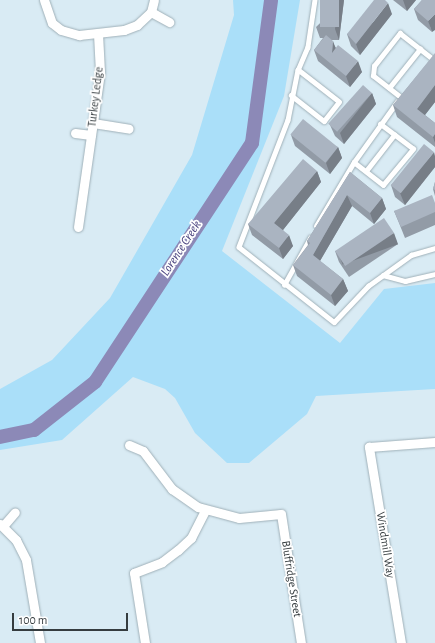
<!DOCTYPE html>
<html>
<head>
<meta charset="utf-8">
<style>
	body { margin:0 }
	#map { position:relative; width:435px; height:643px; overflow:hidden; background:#d9ebf4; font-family:"Alegreya Sans",sans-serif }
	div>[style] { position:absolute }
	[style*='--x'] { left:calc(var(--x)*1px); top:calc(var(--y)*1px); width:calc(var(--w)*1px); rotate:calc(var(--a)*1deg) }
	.green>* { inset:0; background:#aadff9 }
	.river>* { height:14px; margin:-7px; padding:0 7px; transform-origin:7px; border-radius:7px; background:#8c89b7 }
	.roads { filter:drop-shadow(0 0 1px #9fb0b8) drop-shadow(0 0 1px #9fb0b8) }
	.service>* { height:4.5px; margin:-2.25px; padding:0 2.25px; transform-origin:2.25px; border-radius:2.25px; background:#fff }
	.minor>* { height:9px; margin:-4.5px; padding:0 4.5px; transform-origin:4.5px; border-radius:4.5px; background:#fff }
	.wall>* { inset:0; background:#929ba6 }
	.shaded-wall>* { inset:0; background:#777e87; transform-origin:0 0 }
	.building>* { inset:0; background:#aab4c1; transform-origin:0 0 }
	span { translate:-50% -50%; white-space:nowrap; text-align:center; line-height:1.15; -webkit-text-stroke:3.5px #fff; paint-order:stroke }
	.street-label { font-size:12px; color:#353c3f }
	.water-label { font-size:13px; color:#49427e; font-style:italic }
	.scale { position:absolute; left:12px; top:613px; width:116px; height:18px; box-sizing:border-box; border:2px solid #353c3f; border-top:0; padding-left:5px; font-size:12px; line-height:14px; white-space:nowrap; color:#353c3f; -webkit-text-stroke:3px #fff; paint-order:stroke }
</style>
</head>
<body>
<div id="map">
	<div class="green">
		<i style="clip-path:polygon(233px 0,300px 0,284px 96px,222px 251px,340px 343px,384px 289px,435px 283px,435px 389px,316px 396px,307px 414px,249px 463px,227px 463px,195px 433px,175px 398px,165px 389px,133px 377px,62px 440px,0 450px,0 389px,52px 360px,110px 298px,192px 155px,234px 15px)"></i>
	</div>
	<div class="river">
		<i style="--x:0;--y:437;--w:35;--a:-12"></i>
		<i style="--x:34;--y:430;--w:78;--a:-38.2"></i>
		<i style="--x:95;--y:382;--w:286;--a:-56.7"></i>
		<i style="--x:252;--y:143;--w:144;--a:-82.4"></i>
	</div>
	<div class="roads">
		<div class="service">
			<i style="--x:315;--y:0;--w:48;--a:98.5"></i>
			<i style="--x:308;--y:47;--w:25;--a:113"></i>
			<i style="--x:298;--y:70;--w:51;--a:101.3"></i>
			<i style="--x:288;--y:120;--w:136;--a:111.1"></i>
			<i style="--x:239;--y:247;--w:121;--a:38.3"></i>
			<i style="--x:334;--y:322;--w:50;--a:-46.6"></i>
			<i style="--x:368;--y:286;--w:53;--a:-35.8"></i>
			<i style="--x:411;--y:255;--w:25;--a:-16"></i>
			<i style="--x:389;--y:88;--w:50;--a:-51.5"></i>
			<i style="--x:291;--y:95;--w:42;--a:38.2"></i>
			<i style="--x:324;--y:121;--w:24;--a:-52"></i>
			<i style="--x:339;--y:102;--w:52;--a:-142"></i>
			<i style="--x:400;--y:97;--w:34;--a:-142"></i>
			<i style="--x:373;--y:76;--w:10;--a:-84"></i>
			<i style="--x:374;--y:66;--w:42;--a:-51.8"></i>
			<i style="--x:400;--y:33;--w:42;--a:38.2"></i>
			<i style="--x:354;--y:162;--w:37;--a:38"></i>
			<i style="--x:383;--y:185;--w:47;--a:-50.2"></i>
			<i style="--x:413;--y:149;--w:41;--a:-142.9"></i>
			<i style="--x:366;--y:171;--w:46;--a:-52.1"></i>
			<i style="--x:316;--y:226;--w:74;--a:-59.3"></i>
			<i style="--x:354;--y:162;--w:74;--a:-54.4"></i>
			<i style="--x:383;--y:275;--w:23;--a:15"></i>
			<i style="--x:405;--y:281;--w:31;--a:-13"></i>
			<i style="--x:284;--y:285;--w:54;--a:-61"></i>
		</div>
		<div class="minor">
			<i style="--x:44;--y:0;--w:24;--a:71"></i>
			<i style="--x:52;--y:23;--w:11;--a:38"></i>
			<i style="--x:61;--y:30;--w:19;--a:16"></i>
			<i style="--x:79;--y:35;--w:45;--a:-6.3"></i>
			<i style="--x:124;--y:30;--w:14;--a:-21"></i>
			<i style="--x:137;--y:25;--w:19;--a:-43"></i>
			<i style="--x:151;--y:12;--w:12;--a:-76"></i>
			<i style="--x:151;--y:12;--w:21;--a:29"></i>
			<i style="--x:93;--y:123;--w:36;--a:9"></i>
			<i style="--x:75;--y:133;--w:16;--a:7"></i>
			<i style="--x:78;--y:227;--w:157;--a:-81.9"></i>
			<i style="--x:100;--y:72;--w:38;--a:-93"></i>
			<i style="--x:129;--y:445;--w:15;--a:23"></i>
			<i style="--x:143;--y:451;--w:48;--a:52.7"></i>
			<i style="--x:172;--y:489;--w:32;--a:35"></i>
			<i style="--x:198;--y:507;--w:42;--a:15"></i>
			<i style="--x:239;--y:518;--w:42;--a:-5.4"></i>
			<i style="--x:281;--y:514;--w:131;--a:81.2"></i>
			<i style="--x:0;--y:524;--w:23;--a:45"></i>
			<i style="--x:16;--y:540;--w:22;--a:63"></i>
			<i style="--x:26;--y:560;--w:84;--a:80.4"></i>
			<i style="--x:3;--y:526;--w:18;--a:-49"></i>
			<i style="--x:145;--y:643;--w:71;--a:-98.9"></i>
			<i style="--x:134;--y:573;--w:30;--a:-21"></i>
			<i style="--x:162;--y:562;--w:20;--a:-37"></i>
			<i style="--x:178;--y:550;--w:18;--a:-43"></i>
			<i style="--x:191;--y:538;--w:31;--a:-63"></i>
			<i style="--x:401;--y:643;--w:199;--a:-99.3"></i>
			<i style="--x:369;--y:447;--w:66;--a:-4.3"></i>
		</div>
	</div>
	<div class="wall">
		<i style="clip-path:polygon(344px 0,339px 40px,331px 40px,336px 48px,362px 72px,350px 87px,318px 61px,314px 50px,323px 38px,320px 38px,316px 27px)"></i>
		<i style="clip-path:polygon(393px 0,416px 0,407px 11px)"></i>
		<i style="clip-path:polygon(422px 0,432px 32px,418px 20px,414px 9px)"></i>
		<i style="clip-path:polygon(392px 14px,360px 55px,351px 46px,347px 34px)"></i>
		<i style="clip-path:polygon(435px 54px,435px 102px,425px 115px,435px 123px,435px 147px,397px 117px,393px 105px)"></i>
		<i style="clip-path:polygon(372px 93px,376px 104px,344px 144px,335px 136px,330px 125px)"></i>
		<i style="clip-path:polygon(291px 135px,338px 147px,342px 158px,330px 174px,295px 146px)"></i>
		<i style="clip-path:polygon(435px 156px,435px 167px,405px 205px,395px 197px,391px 185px)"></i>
		<i style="clip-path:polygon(317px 171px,321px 182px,283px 230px,293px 246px,283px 259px,252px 235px,248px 224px)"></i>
		<i style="clip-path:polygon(350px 172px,382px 198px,386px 209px,374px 224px,352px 206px,320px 261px,343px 279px,348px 291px,335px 306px,297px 276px,293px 265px,308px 245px,307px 241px)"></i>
		<i style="clip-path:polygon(435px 182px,435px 196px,433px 189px)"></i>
		<i style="clip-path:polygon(435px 203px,435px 225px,405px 238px,399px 223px,394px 211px)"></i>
		<i style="clip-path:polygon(398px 244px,349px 277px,339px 262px,335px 251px)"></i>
	</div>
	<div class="shaded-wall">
		<i style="clip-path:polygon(339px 0,344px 0,339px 40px,335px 29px)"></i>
		<i style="clip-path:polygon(403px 0,416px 0,407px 11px)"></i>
		<i style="clip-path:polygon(388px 3px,392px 14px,360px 55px,356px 44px)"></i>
		<i style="clip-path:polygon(435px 14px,435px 30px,432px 32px,428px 21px)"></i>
		<i style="clip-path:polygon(333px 41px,337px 52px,332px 53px)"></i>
		<i style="clip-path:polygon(358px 61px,362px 72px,350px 87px,346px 76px)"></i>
		<i style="clip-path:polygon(435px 85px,435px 102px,421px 120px,417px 109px)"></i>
		<i style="clip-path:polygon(372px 93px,376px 104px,344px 144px,340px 133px)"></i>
		<i style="clip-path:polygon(435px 134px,435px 143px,433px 137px)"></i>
		<i style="clip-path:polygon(338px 147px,342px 158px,330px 174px,326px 163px)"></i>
		<i style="clip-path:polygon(434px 152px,435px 156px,435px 167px,405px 205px,400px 193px)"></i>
		<i style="clip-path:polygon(317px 171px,321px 182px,279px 235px,274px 223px)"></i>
		<i style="clip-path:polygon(347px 195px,352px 206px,317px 266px,313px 255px)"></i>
		<i style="clip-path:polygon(382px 198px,386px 209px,374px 224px,370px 213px)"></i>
		<i style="left:394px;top:233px;width:12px;height:59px;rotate:70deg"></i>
		<i style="clip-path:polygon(289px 235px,293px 246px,283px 259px,279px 248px)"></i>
		<i style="clip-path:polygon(343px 279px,348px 291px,335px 306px,331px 295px)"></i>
	</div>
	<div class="building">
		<i style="left:320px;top:0;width:19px;height:27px"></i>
		<i style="clip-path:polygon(374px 0,385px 0,388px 3px,356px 44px,347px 34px)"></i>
		<i style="clip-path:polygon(422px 0,435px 0,435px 14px,428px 21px,414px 9px)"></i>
		<i style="clip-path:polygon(326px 35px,333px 41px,332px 53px,338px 45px,358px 61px,346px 76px,314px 50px)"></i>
		<i style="clip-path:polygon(435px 53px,435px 85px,417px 109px,435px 123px,435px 134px,433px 137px,393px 105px)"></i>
		<i style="left:363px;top:85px;width:12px;height:52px;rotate:42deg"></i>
		<i style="left:303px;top:119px;width:45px;height:20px;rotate:39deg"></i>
		<i style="left:424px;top:144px;width:13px;height:53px;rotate:39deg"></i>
		<i style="clip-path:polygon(303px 159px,317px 171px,274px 223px,289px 235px,279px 248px,248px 224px)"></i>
		<i style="clip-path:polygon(350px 172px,382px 198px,370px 213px,347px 195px,313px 255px,343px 279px,331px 295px,293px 265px,310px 243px,307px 241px)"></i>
		<i style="clip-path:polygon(435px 182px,435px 190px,433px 189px)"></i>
		<i style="clip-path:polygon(432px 195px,435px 203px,435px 212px,401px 227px,394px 211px)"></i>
		<i style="left:384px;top:218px;width:18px;height:59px;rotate:56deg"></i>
	</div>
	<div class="street-label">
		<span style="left:96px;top:97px;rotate:-83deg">Turkey Ledge</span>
		<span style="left:385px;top:545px;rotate:81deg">Windmill Way</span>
		<span style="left:291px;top:579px;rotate:81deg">Bluffridge Street</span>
	</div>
	<div class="water-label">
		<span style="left:182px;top:249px;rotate:-57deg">Lorence Creek</span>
	</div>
	<div class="scale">100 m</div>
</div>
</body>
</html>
